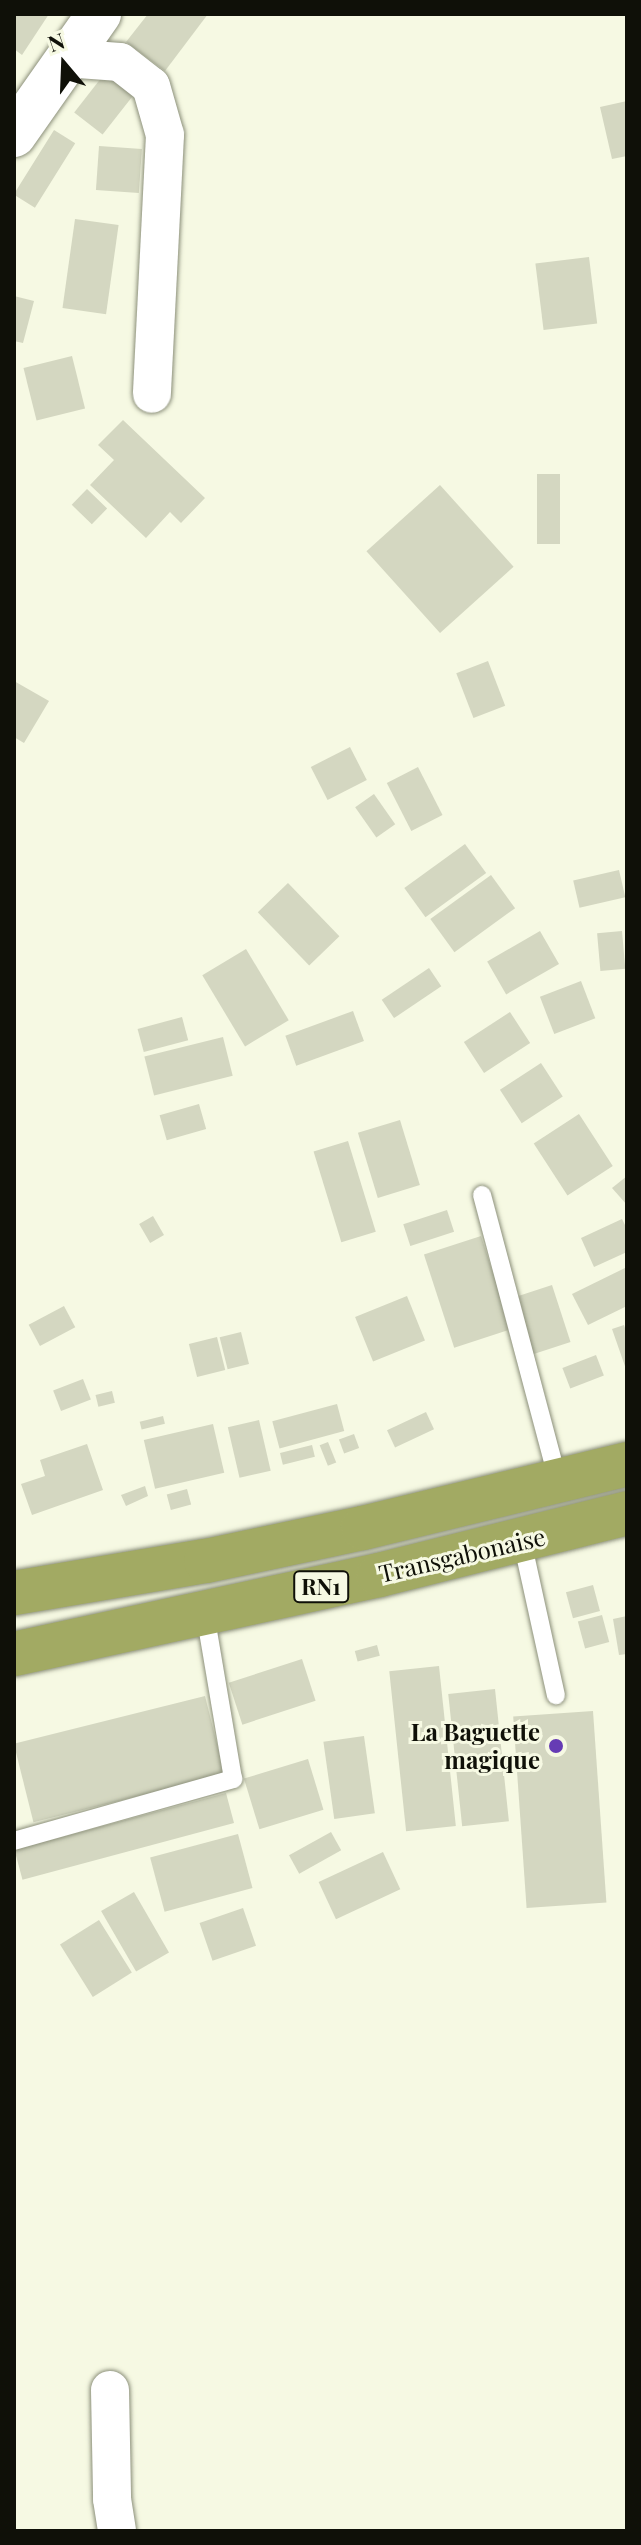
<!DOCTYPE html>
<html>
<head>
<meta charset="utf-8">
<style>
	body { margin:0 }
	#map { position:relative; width:641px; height:2545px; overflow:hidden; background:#f6f9e3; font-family:"Playfair Display",serif }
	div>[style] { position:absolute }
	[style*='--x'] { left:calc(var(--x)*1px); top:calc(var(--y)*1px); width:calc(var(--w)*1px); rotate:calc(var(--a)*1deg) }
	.building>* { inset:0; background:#d4d7c1; transform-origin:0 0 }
	.roads { filter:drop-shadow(0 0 2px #8c907b) drop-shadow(0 0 2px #8c907b) }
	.service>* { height:18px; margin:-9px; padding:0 9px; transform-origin:9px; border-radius:9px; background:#fff }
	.minor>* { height:38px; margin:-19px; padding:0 19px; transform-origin:19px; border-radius:19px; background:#fff }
	.tertiary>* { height:44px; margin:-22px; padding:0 22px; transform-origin:22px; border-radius:22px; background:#fff }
	.trunk>* { height:44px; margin:-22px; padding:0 22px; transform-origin:22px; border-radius:22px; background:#a2aa63 }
	.dots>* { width:22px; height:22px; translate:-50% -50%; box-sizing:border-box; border:4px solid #f6f9e3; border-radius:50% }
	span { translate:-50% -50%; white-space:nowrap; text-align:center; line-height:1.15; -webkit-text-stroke:6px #f6f9e3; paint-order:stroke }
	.shield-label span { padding:2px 6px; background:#f6f9e3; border:2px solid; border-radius:6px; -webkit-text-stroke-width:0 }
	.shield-label { font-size:22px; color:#0f1008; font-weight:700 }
	.street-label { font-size:24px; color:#0f1008 }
	.poi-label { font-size:24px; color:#0f1008; font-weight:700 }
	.right { translate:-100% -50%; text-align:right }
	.frame { position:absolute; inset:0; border:16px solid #0f1008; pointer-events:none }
	.north { position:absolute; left:24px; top:24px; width:80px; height:80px; -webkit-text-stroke:6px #f6f9e3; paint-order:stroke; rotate:341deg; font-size:22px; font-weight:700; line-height:32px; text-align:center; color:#0f1008 }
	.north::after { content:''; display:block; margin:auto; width:28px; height:36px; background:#0f1008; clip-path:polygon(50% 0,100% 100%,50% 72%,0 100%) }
</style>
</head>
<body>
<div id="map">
	<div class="building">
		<i style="clip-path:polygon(14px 14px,49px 14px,22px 55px,14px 49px)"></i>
		<i style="clip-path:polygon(148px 14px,208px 14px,165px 71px,126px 42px)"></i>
		<i style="left:105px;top:73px;width:36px;height:50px;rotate:38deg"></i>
		<i style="clip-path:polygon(627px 101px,627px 156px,612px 159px,600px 107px)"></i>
		<i style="left:54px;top:130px;width:25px;height:76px;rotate:32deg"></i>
		<i style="left:99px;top:146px;width:43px;height:44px;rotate:4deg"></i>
		<i style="left:75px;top:219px;width:44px;height:90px;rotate:8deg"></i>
		<i style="left:589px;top:257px;width:67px;height:54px;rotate:83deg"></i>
		<i style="clip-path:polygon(14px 296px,34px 301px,23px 343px,14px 341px)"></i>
		<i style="left:72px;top:356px;width:54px;height:50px;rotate:76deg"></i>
		<i style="clip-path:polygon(123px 420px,205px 498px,181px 523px,170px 512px,146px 538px,90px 485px,114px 460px,98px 445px)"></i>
		<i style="left:537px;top:474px;width:23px;height:70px"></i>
		<i style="left:440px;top:485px;width:110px;height:99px;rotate:48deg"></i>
		<i style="left:87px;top:489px;width:28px;height:22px;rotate:44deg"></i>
		<i style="left:488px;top:661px;width:48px;height:34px;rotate:69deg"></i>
		<i style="clip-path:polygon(14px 681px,49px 701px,24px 743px,14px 737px)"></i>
		<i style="left:350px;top:747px;width:37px;height:44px;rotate:63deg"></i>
		<i style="left:418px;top:767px;width:54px;height:35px;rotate:63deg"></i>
		<i style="left:374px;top:794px;width:37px;height:23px;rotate:55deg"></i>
		<i style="left:465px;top:844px;width:36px;height:75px;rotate:54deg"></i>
		<i style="left:619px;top:870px;width:28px;height:47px;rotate:77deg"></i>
		<i style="left:491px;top:875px;width:41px;height:75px;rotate:54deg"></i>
		<i style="left:288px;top:883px;width:74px;height:42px;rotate:46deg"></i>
		<i style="left:540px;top:931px;width:38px;height:61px;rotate:60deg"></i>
		<i style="left:622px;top:931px;width:38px;height:25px;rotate:85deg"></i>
		<i style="left:246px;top:949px;width:83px;height:51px;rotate:59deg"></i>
		<i style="left:429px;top:968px;width:22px;height:57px;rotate:56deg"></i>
		<i style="left:581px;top:981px;width:40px;height:44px;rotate:69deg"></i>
		<i style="left:353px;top:1011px;width:32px;height:72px;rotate:70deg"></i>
		<i style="left:510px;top:1012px;width:37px;height:55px;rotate:57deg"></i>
		<i style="left:182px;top:1017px;width:24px;height:46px;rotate:75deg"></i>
		<i style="left:223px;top:1037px;width:40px;height:81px;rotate:76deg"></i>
		<i style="left:541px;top:1063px;width:40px;height:49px;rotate:57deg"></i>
		<i style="left:199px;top:1104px;width:26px;height:41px;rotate:74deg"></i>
		<i style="left:579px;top:1114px;width:62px;height:54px;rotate:57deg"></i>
		<i style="left:400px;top:1120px;width:68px;height:44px;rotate:73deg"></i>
		<i style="left:348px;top:1141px;width:95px;height:36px;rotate:73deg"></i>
		<i style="clip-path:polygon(627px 1176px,627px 1205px,612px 1188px)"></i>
		<i style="left:447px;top:1210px;width:23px;height:46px;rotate:72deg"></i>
		<i style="left:153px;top:1216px;width:22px;height:16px;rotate:60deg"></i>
		<i style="clip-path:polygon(622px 1219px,627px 1229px,627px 1252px,594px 1267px,581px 1238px)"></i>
		<i style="left:481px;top:1236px;width:98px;height:60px;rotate:72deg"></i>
		<i style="clip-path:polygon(627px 1267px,627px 1306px,588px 1325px,572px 1294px)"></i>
		<i style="left:552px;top:1285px;width:60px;height:41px;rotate:72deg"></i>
		<i style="left:407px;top:1296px;width:48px;height:56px;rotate:68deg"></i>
		<i style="left:64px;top:1306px;width:24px;height:40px;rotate:62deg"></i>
		<i style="clip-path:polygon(624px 1325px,627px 1334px,627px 1372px,612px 1329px)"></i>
		<i style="left:241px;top:1332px;width:33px;height:22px;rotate:76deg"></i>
		<i style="left:217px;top:1337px;width:34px;height:29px;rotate:76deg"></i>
		<i style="left:596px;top:1355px;width:22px;height:36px;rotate:69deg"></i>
		<i style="left:83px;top:1379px;width:22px;height:32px;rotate:69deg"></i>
		<i style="left:112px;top:1391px;width:12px;height:17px;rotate:76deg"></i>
		<i style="left:337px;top:1404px;width:28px;height:67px;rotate:75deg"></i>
		<i style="left:426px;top:1412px;width:19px;height:43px;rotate:65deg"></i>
		<i style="left:163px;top:1416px;width:8px;height:24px;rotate:76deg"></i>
		<i style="left:259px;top:1420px;width:52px;height:32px;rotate:77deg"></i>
		<i style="left:213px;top:1424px;width:50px;height:71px;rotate:77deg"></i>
		<i style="left:354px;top:1434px;width:15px;height:16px;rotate:70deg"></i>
		<i style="left:328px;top:1442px;width:22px;height:9px;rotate:68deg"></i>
		<i style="clip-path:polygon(87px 1444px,103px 1490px,32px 1515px,21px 1484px,45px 1476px,40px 1460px)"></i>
		<i style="left:312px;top:1445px;width:12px;height:33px;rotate:76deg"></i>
		<i style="clip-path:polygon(145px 1486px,148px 1496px,126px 1506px,121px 1495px)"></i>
		<i style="left:187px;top:1489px;width:16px;height:21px;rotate:75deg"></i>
		<i style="left:593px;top:1585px;width:27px;height:28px;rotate:75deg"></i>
		<i style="left:602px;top:1615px;width:28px;height:25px;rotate:75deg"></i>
		<i style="clip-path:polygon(627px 1616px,627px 1654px,619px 1655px,613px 1619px)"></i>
		<i style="left:377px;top:1645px;width:11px;height:23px;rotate:75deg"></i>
		<i style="left:302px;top:1659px;width:44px;height:77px;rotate:72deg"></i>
		<i style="left:439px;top:1666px;width:161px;height:50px;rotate:84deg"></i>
		<i style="left:495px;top:1689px;width:133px;height:47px;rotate:84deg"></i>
		<i style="left:205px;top:1696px;width:81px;height:197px;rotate:76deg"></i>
		<i style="left:593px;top:1711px;width:192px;height:80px;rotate:86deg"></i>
		<i style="left:364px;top:1736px;width:78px;height:41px;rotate:82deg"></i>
		<i style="left:308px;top:1759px;width:53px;height:67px;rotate:73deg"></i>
		<i style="left:226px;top:1793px;width:31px;height:219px;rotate:75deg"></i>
		<i style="left:331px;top:1832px;width:21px;height:48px;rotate:61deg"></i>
		<i style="left:238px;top:1834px;width:56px;height:91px;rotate:75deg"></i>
		<i style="left:383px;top:1852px;width:41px;height:71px;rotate:65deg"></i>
		<i style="left:134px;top:1892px;width:70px;height:38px;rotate:60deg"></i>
		<i style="left:243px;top:1908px;width:40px;height:46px;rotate:71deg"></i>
		<i style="left:99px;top:1920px;width:62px;height:46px;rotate:58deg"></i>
	</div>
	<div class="roads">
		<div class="service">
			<i style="--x:482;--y:1195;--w:296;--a:75.1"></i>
			<i style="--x:522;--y:1541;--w:158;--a:77.6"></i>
			<i style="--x:14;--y:1841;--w:228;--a:-15.8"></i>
			<i style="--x:233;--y:1779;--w:168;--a:-99.6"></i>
		</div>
		<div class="minor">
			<i style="--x:65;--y:58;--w:55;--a:4.2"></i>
			<i style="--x:120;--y:62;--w:39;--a:38"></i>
			<i style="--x:151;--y:86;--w:51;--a:74.1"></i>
			<i style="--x:165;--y:135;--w:259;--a:92.9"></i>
			<i style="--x:110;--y:2390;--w:109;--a:88.9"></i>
			<i style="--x:112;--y:2499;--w:32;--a:81"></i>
		</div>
		<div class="tertiary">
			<i style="--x:14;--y:135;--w:148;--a:-54.9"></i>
		</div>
		<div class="trunk">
			<i style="--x:14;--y:1593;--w:195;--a:-9.5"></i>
			<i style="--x:206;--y:1561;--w:160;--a:-11.9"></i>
			<i style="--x:363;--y:1528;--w:272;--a:-13.6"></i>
			<i style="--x:14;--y:1654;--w:373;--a:-12.2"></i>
			<i style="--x:379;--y:1575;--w:256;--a:-14"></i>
		</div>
	</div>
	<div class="dots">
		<i style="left:556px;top:1746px;background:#663cb4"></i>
	</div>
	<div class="shield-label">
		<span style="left:321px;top:1587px">RN1</span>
	</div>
	<div class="street-label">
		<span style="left:462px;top:1555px;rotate:-13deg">Transgabonaise</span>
	</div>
	<div class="poi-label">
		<span class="right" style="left:540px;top:1746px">La Baguette<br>magique</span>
	</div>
	<div class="frame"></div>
	<div class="north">N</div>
</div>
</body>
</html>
